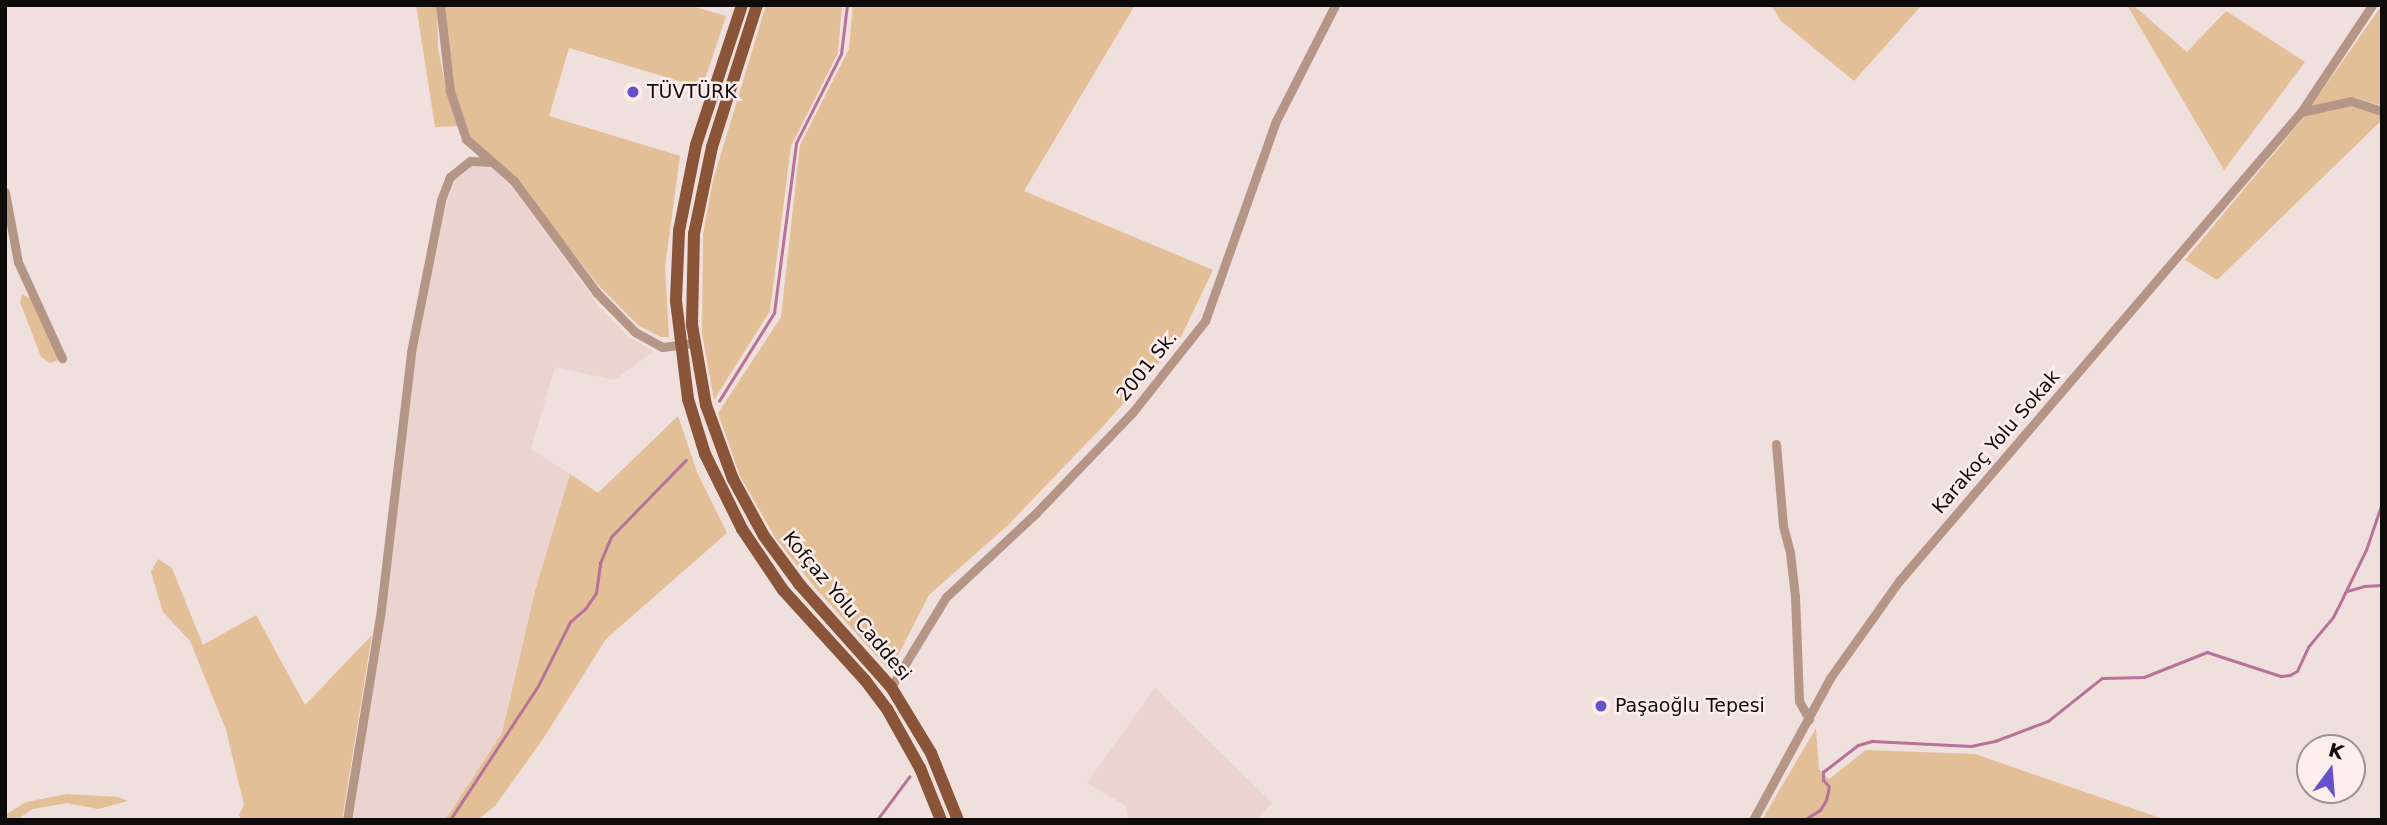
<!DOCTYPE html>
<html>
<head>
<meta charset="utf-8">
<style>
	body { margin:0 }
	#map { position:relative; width:2387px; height:825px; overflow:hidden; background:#efe0dd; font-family:"DejaVu Sans",sans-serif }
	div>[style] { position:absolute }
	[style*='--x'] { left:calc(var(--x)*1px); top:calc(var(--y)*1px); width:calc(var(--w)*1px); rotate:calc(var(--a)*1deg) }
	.built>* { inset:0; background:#ebd3cf }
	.green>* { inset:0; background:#e3bf98 }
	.stream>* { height:2.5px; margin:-1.25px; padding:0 1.25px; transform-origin:1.25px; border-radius:1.25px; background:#b77397 }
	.minor>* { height:9px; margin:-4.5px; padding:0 4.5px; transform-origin:4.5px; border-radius:4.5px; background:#b59686 }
	.major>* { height:12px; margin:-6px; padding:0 6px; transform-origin:6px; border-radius:6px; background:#8a5438 }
	.dots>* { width:19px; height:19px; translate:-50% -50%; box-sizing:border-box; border:4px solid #fdedeb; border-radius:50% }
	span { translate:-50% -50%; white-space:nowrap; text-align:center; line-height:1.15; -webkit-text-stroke:5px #fdedeb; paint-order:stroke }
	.poi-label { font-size:19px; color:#100b0b }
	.left { translate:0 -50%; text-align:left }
	.street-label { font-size:19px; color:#100b0b }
	.frame { position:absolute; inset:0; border:7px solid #100b0b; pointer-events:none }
	.north { position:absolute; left:2296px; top:734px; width:70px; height:70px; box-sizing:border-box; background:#fdedeb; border:2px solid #9e9391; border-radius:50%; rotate:16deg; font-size:19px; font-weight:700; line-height:28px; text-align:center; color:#100b0b }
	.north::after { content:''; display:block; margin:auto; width:24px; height:32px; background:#6552cb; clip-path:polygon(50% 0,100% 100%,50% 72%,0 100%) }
</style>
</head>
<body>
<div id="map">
	<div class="built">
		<i style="clip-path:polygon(473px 166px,492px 168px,510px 183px,599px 307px,629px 337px,654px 351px,615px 380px,555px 367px,531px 449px,570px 474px,535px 591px,502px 733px,445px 820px,350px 820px,386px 599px,415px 351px,444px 211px,456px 180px)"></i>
		<i style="clip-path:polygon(1155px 688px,1272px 803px,1255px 820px,1129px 820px,1126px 806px,1087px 783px)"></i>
	</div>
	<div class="green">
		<i style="clip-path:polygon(416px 5px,437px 5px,438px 47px,446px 90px,459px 126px,435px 127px)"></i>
		<i style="clip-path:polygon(444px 5px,688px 5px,726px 16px,702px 88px,569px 48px,549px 116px,680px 156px,665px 267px,669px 337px,660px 337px,638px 325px,598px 285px,517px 180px,469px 137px,453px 90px)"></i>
		<i style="clip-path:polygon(766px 5px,842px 5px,838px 53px,791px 146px,770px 311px,714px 400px,702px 333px,703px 234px,713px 180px)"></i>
		<i style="clip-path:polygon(853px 5px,1135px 5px,1024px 191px,1213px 270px,1180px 339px,1105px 424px,1007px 526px,929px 595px,890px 671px,816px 589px,776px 539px,740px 476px,718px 413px,781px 317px,800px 145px,849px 49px)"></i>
		<i style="clip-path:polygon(1771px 5px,1922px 5px,1854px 81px,1781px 21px)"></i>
		<i style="clip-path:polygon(2127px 5px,2133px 5px,2187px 52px,2226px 11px,2305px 62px,2224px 170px)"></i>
		<i style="clip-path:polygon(2382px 5px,2382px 106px,2353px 97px,2311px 106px)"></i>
		<i style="clip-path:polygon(2351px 106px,2382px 115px,2382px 120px,2217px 280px,2185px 260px,2305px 116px)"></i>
		<i style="clip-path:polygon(22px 294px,30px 298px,61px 359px,50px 363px,41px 357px,20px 302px)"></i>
		<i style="clip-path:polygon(678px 416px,697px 472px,727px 533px,606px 639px,543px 739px,495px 806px,477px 820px,445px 820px,502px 733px,535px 591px,570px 474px,598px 493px)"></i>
		<i style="clip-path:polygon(158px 559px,172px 568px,203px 645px,256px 615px,305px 705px,372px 635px,342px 820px,241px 820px,239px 815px,244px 805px,226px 730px,190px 641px,163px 612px,151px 572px)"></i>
		<i style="clip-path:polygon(1816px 728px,1819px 769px,1829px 779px,1866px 750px,1975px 754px,2166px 820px,1762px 820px)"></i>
		<i style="clip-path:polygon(67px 794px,118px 797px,128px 801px,98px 809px,67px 803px,33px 809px,16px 820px,5px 820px,5px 815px,26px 802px)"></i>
	</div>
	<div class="stream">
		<i style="--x:719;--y:401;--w:104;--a:-58"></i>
		<i style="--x:774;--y:313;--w:171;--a:-82.6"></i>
		<i style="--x:796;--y:143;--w:100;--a:-63.2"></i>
		<i style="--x:841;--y:54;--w:49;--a:-83"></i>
		<i style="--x:2347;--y:591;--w:18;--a:-16"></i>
		<i style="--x:2364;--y:586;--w:18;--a:-3"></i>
		<i style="--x:450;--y:820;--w:160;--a:-56.7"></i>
		<i style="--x:538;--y:686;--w:72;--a:-63.4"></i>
		<i style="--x:570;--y:622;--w:20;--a:-41"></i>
		<i style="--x:585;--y:609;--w:19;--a:-55"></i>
		<i style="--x:596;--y:593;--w:30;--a:-82"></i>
		<i style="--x:600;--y:563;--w:28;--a:-67"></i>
		<i style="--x:611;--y:537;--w:107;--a:-45.8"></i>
		<i style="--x:877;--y:820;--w:54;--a:-53.3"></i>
		<i style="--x:1804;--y:820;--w:19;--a:-32"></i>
		<i style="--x:1820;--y:810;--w:12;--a:-59"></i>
		<i style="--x:1826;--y:800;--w:13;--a:-77"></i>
		<i style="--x:1829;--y:787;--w:9;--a:-131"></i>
		<i style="--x:1823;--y:780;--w:8;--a:-90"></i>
		<i style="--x:1823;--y:772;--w:44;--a:-37.6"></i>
		<i style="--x:1858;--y:745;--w:15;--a:-16"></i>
		<i style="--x:1872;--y:741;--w:99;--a:2.9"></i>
		<i style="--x:1971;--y:746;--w:25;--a:-12"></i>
		<i style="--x:1995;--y:741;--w:57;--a:-20.7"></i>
		<i style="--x:2048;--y:721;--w:69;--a:-38.5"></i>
		<i style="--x:2102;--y:678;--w:42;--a:-1.4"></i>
		<i style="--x:2144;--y:677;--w:68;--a:-21.6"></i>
		<i style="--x:2207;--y:652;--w:78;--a:18"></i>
		<i style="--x:2281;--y:676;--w:9;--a:-6"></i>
		<i style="--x:2290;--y:675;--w:8;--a:-30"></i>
		<i style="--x:2297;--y:671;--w:26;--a:-65"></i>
		<i style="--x:2308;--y:647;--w:39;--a:-50"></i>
		<i style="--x:2333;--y:617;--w:22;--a:-63"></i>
		<i style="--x:2343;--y:597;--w:52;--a:-63.9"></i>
		<i style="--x:2366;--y:550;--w:50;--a:-71.2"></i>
	</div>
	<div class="minor">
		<i style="--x:440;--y:5;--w:87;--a:83.4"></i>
		<i style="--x:450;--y:91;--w:51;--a:71.6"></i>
		<i style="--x:466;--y:139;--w:64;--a:41.2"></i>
		<i style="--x:514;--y:181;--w:138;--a:53.5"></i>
		<i style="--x:596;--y:292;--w:56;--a:45.7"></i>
		<i style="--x:635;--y:332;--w:31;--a:29"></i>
		<i style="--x:662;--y:347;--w:33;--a:-7"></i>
		<i style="--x:2301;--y:112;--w:51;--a:-12.4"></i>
		<i style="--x:2351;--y:101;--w:33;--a:18"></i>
		<i style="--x:5;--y:192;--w:71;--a:79.5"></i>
		<i style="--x:18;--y:262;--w:106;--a:65.4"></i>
		<i style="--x:1776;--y:444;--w:82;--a:85.1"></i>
		<i style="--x:1783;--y:526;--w:28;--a:75"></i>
		<i style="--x:1790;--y:553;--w:43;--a:83.4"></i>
		<i style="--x:1795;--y:596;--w:105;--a:87.8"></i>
		<i style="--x:1799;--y:701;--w:21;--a:61"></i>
		<i style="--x:891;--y:687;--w:105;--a:-58.6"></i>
		<i style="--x:946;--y:597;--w:123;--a:-43"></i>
		<i style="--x:1036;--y:513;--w:139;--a:-46.2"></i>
		<i style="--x:1132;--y:413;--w:117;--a:-51.6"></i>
		<i style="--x:1205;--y:321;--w:212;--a:-70.5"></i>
		<i style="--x:1276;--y:121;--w:130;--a:-63"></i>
		<i style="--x:347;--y:820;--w:214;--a:-80.8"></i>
		<i style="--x:381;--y:609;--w:259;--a:-83.3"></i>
		<i style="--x:411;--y:352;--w:155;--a:-78.8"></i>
		<i style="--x:441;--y:200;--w:25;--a:-69"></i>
		<i style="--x:450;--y:177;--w:26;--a:-39"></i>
		<i style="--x:470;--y:161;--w:21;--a:3"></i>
		<i style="--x:1753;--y:820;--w:162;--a:-61.5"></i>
		<i style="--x:1830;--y:678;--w:119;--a:-54.6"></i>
		<i style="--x:1899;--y:581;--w:618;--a:-49.4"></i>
		<i style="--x:2301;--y:112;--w:128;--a:-56.4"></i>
	</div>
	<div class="major">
		<i style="--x:742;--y:5;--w:147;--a:108.2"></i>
		<i style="--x:696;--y:145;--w:88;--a:101.2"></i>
		<i style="--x:679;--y:231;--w:70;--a:92.5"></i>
		<i style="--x:676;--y:301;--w:99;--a:83"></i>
		<i style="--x:688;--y:399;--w:58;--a:72.8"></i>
		<i style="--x:705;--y:454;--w:84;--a:63.7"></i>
		<i style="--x:742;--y:529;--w:73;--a:56.1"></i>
		<i style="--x:783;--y:590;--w:122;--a:47.7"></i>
		<i style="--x:865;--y:680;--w:36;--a:53"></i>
		<i style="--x:887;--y:709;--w:68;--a:60.8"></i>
		<i style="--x:920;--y:768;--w:56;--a:68"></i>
		<i style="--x:757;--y:5;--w:149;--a:107.6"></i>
		<i style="--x:712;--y:147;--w:89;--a:101.7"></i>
		<i style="--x:694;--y:234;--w:91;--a:91.3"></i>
		<i style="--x:692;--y:325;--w:81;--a:80.1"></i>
		<i style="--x:706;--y:405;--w:79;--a:70"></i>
		<i style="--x:733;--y:479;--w:65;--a:61.5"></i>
		<i style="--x:764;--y:536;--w:61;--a:53.7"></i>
		<i style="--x:800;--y:585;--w:137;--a:48.3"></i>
		<i style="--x:891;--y:687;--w:77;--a:58.8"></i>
		<i style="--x:931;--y:753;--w:72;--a:68.1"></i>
	</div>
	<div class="dots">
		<i style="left:633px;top:92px;background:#6552cb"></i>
		<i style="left:1601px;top:706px;background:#6552cb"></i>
	</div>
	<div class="poi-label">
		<span class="left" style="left:647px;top:92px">TÜVTÜRK</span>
		<span class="left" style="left:1615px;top:706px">Paşaoğlu Tepesi</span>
	</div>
	<div class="street-label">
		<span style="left:1147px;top:366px;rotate:-51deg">2001 Sk.</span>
		<span style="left:1996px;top:442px;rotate:-49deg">Karakoç Yolu Sokak</span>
		<span style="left:847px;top:606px;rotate:50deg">Kofçaz Yolu Caddesi</span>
	</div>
	<div class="frame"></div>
	<div class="north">K</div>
</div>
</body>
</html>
